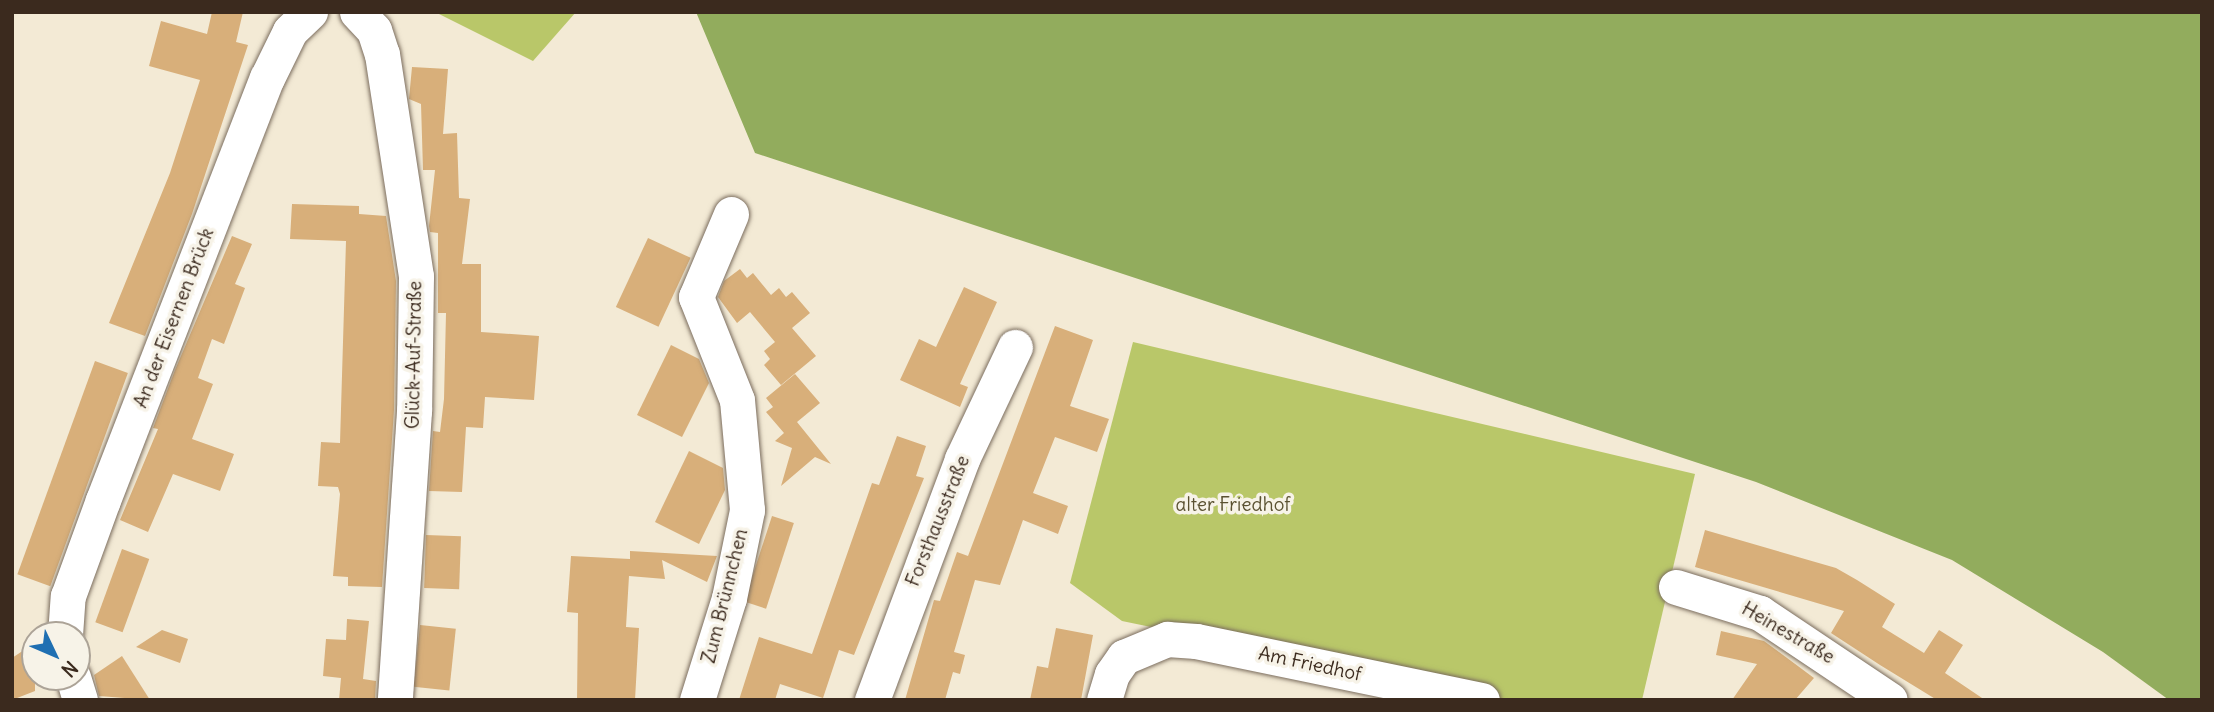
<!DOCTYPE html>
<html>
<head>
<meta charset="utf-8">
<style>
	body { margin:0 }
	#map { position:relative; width:2214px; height:712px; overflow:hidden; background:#f3ead5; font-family:Delius,sans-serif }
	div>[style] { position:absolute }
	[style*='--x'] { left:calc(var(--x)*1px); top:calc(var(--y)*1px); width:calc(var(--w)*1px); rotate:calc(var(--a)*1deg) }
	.green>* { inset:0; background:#b9c769 }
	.forest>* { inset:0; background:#92ac5d }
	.building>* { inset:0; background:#d8af7a; transform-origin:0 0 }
	.roads { filter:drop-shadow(0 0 2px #7b6d5e) drop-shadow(0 0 2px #7b6d5e) }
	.minor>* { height:35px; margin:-17.5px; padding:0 17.5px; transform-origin:17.5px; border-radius:17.5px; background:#fff }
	span { translate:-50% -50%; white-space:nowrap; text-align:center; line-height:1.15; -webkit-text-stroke:7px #f7f3e8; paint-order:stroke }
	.street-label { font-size:19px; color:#3b2a1e }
	.park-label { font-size:19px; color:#5a5131 }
	.frame { position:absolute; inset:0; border:14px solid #3b2a1e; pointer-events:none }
	.north { position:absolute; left:21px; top:621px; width:70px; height:70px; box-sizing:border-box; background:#f7f3e8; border:2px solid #aca397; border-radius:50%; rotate:134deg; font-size:19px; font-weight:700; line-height:28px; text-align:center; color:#3b2a1e }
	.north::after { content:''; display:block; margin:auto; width:24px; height:32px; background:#1f6fb2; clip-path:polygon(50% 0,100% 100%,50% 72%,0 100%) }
</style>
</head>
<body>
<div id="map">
	<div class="green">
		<i style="clip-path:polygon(435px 12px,576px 12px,533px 61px)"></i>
		<i style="clip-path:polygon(1133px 342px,1695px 474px,1642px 700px,1505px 700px,1122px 621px,1070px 583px)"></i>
	</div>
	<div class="forest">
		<i style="clip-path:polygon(696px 12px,2202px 12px,2202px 700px,2169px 700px,2103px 652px,1952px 560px,1756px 482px,755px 153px)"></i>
	</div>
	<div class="building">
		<i style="clip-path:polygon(212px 12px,243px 12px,236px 42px,248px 45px,192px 214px,145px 336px,109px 323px,170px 173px,200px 80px,149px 66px,161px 21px,207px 34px)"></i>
		<i style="clip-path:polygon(412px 67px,448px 69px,443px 134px,457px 133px,459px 198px,470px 199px,462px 264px,481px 264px,481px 332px,539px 336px,534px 400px,485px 397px,483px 428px,466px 427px,462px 492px,429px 491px,433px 431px,440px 432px,444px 399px,446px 313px,438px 313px,438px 233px,430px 232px,429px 226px,435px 170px,423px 170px,421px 104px,409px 99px)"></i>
		<i style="clip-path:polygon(292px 204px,359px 206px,359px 214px,386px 216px,396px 281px,394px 410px,382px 587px,348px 586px,348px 577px,333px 576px,340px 494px,338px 487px,318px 486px,321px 442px,340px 443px,346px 241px,290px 239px)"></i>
		<i style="clip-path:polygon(232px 236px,252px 244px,235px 284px,245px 288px,224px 344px,212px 339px,198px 378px,213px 384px,192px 439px,234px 454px,220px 491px,173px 474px,148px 532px,120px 520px,158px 429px,153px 428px,175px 370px)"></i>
		<i style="left:648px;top:238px;width:47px;height:76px;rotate:25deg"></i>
		<i style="clip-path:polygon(740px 269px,747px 278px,753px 273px,771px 295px,779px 288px,786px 297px,792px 292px,810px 313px,792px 328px,816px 356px,781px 385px,764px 365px,770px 359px,764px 351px,775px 342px,750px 312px,737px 323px,718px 297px,724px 281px)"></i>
		<i style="clip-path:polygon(964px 287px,997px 302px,960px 384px,968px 387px,960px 407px,900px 380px,919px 339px,936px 347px)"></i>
		<i style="clip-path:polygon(1055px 326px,1093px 340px,1070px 406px,1109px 419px,1097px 452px,1055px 437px,1033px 493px,1068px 506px,1058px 534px,1023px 520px,1000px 585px,975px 580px,954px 652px,965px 655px,960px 674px,953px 672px,945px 700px,905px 700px,934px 600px,940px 601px,957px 552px,968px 556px)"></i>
		<i style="clip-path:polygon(671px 345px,699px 359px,709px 383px,682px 437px,637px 415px)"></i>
		<i style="left:95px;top:361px;width:35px;height:227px;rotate:20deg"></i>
		<i style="clip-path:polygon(795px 374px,820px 403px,797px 422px,831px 464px,815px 457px,781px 486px,792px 448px,775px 441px,784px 433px,766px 412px,773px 407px,766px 398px)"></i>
		<i style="clip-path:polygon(897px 436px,926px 446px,916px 476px,924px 478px,854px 655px,839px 650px,823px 698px,780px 684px,775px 700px,739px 700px,759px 637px,812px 654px,872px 483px,879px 485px)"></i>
		<i style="clip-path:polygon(689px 451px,723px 468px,725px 490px,699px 544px,655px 522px)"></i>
		<i style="left:772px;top:516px;width:23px;height:90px;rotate:18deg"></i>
		<i style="clip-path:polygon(1705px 530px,1836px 568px,1857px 580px,1895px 604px,1882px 627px,1924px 653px,1939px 630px,1963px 645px,1945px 673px,1985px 700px,1937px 700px,1880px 665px,1831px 633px,1844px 611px,1695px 567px)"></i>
		<i style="left:426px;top:535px;width:35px;height:53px;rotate:2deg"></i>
		<i style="left:122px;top:549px;width:29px;height:78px;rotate:20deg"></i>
		<i style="clip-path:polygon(630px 551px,717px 556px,707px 582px,662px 560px,665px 579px,629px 576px,626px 627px,639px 628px,635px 700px,577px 700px,578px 613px,567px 612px,571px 556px,630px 559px)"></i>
		<i style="clip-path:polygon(347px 619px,369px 621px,363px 679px,376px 681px,375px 700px,339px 700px,341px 678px,323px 676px,326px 639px,346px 640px)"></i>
		<i style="left:420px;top:625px;width:36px;height:62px;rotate:6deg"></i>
		<i style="clip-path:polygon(1056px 628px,1093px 635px,1081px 700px,1030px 700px,1037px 666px,1048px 668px)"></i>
		<i style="clip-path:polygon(162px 630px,188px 639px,180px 663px,136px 647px)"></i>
		<i style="clip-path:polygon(1721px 631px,1764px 641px,1814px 678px,1795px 700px,1732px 700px,1757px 664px,1716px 655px)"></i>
		<i style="clip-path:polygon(27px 648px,35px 660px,35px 691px,12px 700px,12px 658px)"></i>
		<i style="clip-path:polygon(122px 656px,150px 700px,99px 696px,94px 675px)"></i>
	</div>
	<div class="roads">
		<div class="minor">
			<i style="--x:357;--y:12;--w:25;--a:47"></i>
			<i style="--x:374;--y:30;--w:25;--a:72"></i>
			<i style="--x:382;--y:54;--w:225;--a:81.3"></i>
			<i style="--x:416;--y:276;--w:135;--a:90.8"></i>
			<i style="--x:414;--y:411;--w:290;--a:93.8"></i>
			<i style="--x:1676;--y:587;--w:88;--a:17.2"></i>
			<i style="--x:1760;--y:613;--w:156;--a:33.8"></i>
			<i style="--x:65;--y:635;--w:39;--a:-86"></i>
			<i style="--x:68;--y:596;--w:102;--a:-70"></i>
			<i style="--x:103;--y:500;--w:453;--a:-68.8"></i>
			<i style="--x:267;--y:78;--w:52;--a:-63.9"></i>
			<i style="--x:290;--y:31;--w:28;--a:-44"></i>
			<i style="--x:73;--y:677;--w:24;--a:73"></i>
			<i style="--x:697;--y:700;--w:107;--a:-72.6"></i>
			<i style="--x:729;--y:598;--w:90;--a:-78.4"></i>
			<i style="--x:747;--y:510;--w:110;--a:-95.2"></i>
			<i style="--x:737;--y:400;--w:111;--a:-111.7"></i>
			<i style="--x:696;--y:297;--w:90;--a:-67.1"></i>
			<i style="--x:872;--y:700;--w:257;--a:-69.5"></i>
			<i style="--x:962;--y:459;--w:124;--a:-64.7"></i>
			<i style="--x:1104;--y:700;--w:27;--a:-73"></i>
			<i style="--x:1112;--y:674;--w:21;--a:-55"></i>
			<i style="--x:1124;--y:657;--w:47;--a:-22.7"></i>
			<i style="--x:1167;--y:639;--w:29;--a:4"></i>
			<i style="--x:1196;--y:641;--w:292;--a:11.7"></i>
		</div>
	</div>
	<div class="street-label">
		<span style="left:174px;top:318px;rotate:-69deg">An der Eisernen Brück</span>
		<span style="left:414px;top:355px;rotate:-89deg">Glück-Auf-Straße</span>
		<span style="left:938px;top:521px;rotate:-68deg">Forsthausstraße</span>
		<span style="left:725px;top:596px;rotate:-76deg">Zum Brünnchen</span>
		<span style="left:1788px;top:633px;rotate:30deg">Heinestraße</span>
		<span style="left:1310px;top:664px;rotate:12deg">Am Friedhof</span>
	</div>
	<div class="park-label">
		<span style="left:1233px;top:505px">alter Friedhof</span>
	</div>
	<div class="frame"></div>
	<div class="north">N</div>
</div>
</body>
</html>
